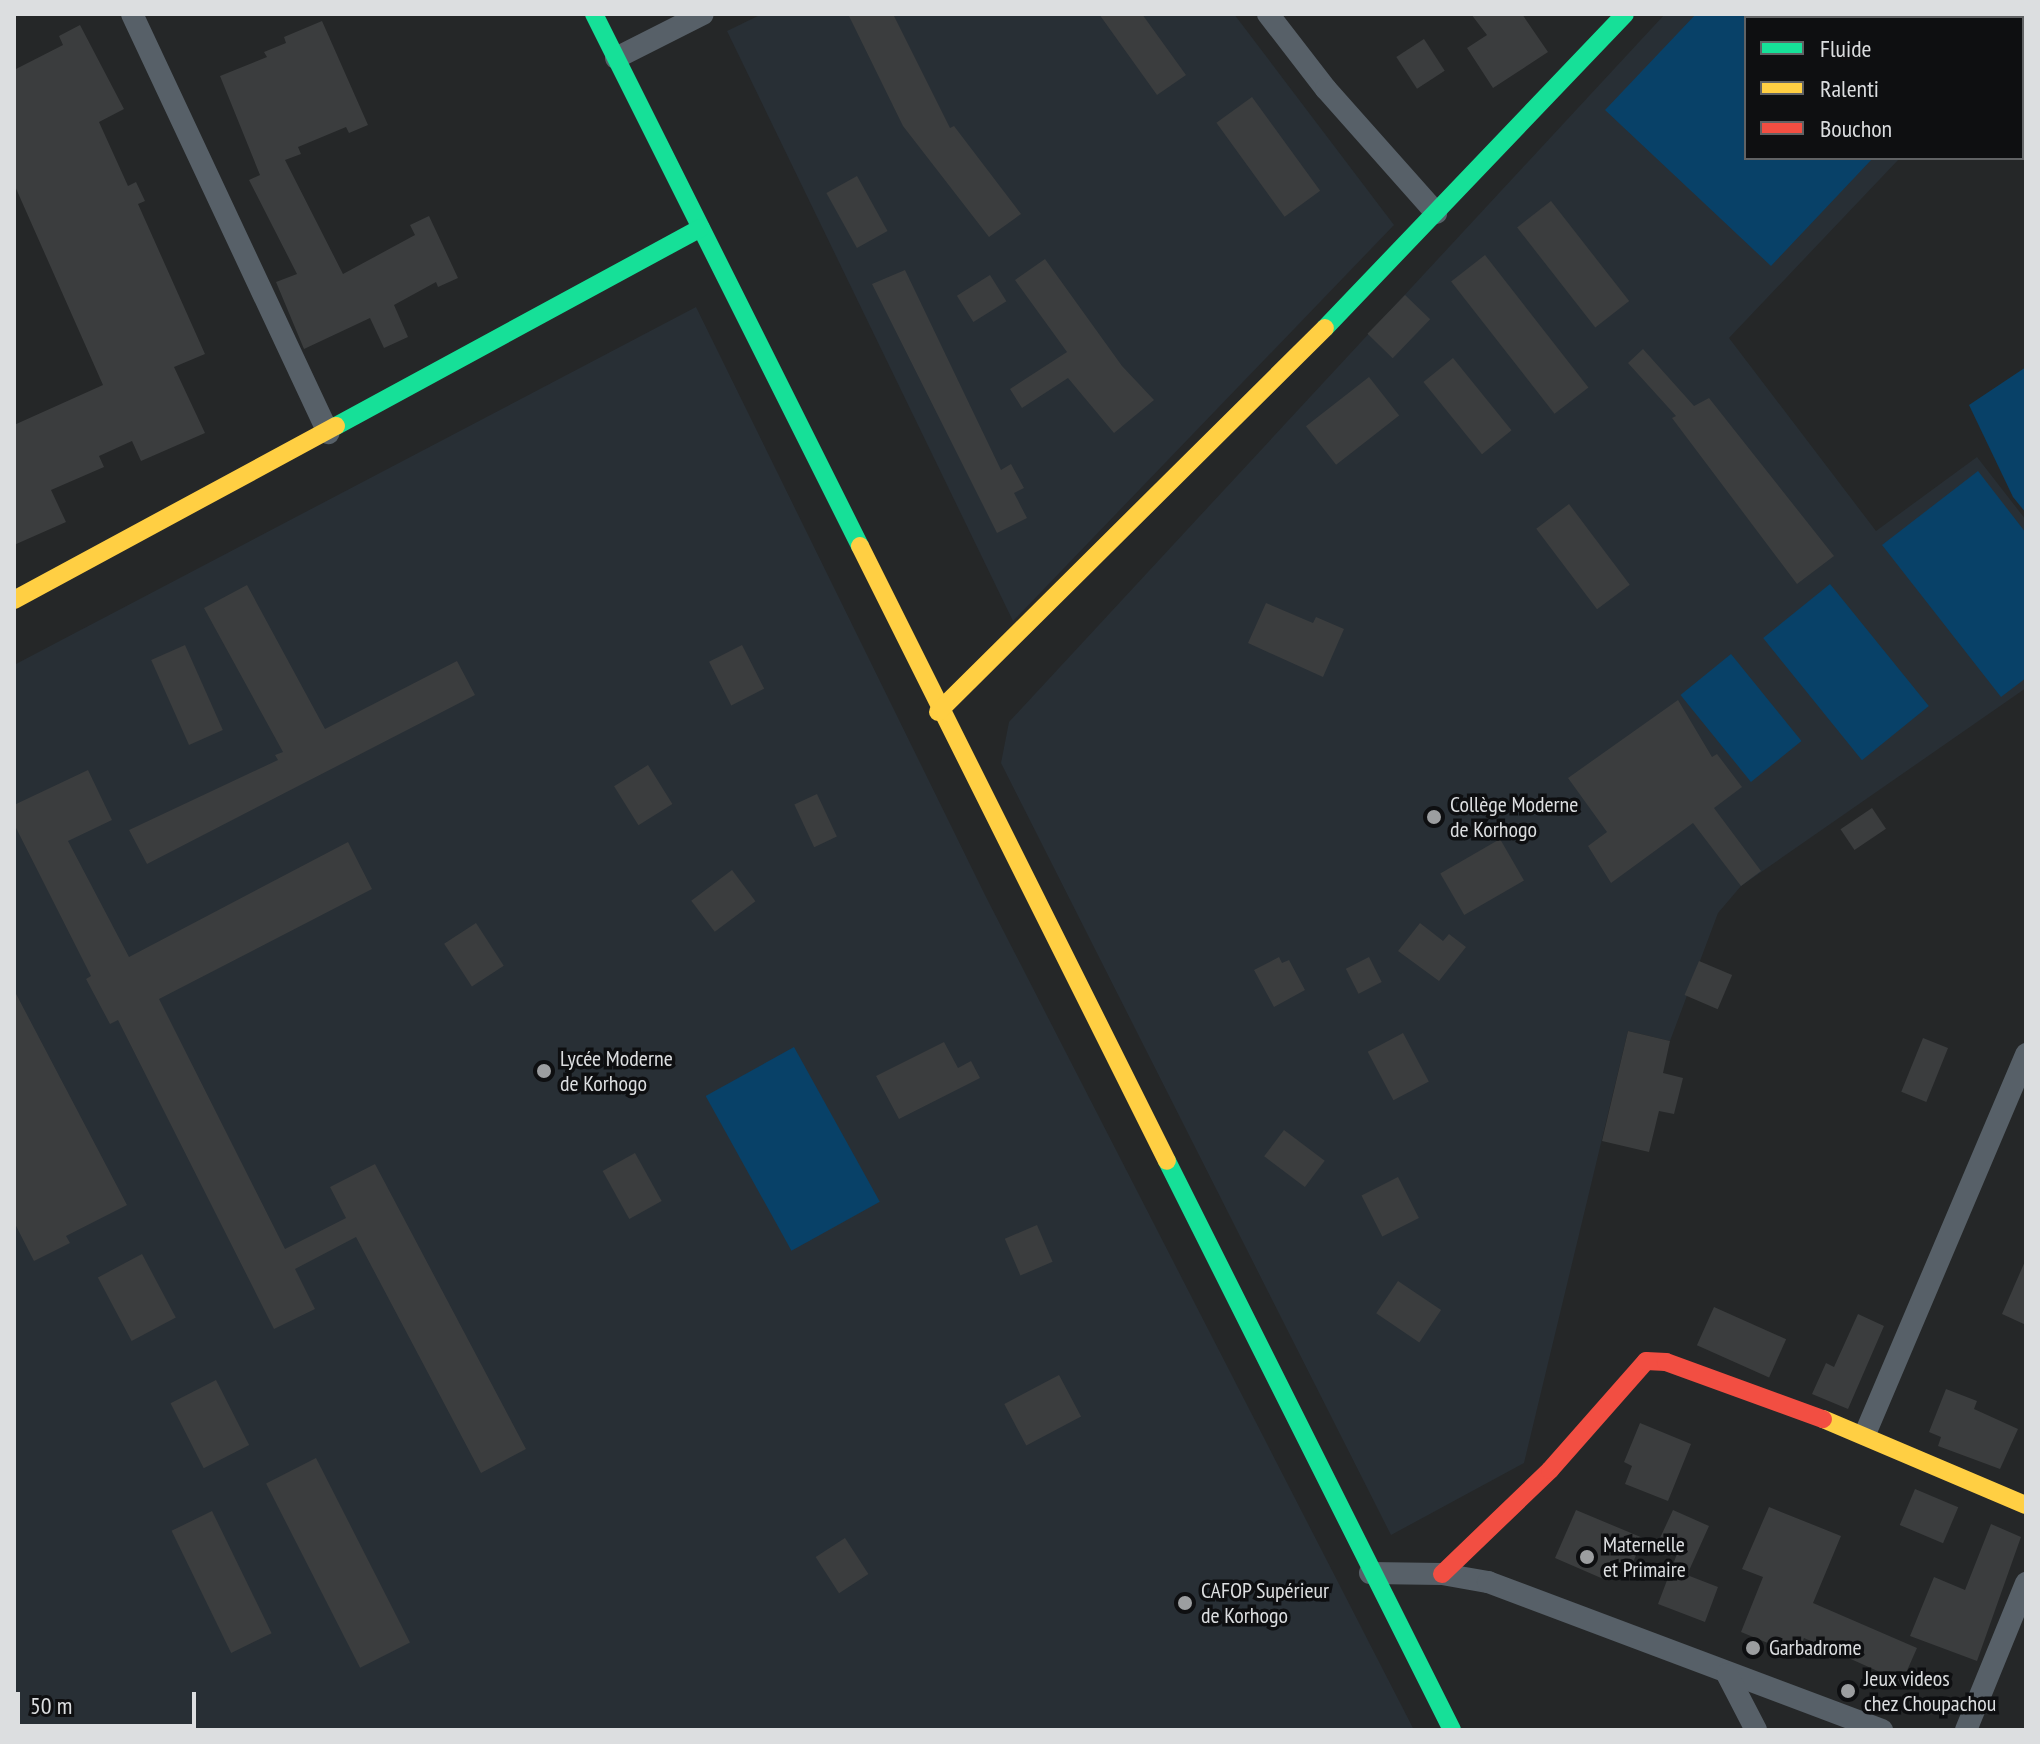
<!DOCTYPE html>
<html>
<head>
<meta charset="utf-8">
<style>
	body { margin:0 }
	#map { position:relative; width:2040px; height:1744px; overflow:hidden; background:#252728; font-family:"PT Sans Narrow",sans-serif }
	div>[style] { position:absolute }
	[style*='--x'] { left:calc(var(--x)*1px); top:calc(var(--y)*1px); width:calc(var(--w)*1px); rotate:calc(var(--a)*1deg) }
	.built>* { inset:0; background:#282f35 }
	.green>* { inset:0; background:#084168; transform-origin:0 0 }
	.building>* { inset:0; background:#3b3d3e; transform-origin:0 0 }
	.street>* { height:22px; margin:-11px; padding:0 11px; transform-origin:11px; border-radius:11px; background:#576068 }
	.fast>* { height:18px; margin:-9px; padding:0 9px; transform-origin:9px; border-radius:9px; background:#16e098 }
	.slow>* { height:18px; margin:-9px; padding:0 9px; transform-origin:9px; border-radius:9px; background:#ffcf43 }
	.jam>* { height:18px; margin:-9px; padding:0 9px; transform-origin:9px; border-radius:9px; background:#f24e42 }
	.dots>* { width:22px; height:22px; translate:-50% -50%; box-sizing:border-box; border:4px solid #0e0f11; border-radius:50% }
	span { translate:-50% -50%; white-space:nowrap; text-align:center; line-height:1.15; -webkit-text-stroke:7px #0e0f11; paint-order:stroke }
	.poi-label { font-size:22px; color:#dcdee0 }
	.left { translate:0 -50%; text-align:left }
	.frame { position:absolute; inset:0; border:16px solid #dcdee0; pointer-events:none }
	.legend { position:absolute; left:1744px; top:16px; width:280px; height:144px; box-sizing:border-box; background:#0e0f11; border:2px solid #606264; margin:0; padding:10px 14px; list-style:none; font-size:24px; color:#dcdee0 }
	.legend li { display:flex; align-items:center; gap:16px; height:40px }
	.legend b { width:40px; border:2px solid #606264 }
	.scale { position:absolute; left:16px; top:1692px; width:180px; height:36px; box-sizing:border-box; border:4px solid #dcdee0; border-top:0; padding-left:10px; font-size:24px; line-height:28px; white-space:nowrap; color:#dcdee0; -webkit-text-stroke:6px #0e0f11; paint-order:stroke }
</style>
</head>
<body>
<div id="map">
	<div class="built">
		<i style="clip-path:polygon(762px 14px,1234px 14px,1394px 225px,1013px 621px,727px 31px)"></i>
		<i style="clip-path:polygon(1665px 14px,2026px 14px,2022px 30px,2022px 18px,1746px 18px,1746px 158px,1900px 158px,1729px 338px,1876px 531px,1977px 457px,2026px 520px,2026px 688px,1741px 886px,1718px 913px,1670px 1041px,1628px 1031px,1524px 1463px,1391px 1535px,1001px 763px,1009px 722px)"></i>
		<i style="clip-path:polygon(696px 307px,985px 895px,1414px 1730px,14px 1730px,14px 665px)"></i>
	</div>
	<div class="green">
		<i style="clip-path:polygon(1696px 14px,2008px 14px,1746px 18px,1746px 158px,1873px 158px,1771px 266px,1605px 110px)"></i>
		<i style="clip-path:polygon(2026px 367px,2026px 513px,2013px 497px,1969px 405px)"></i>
		<i style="clip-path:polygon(1978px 471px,2026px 533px,2026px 678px,2001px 697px,1882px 545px)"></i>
		<i style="left:1830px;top:584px;width:157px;height:86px;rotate:51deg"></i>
		<i style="left:1731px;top:654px;width:112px;height:65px;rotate:51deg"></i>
		<i style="left:794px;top:1047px;width:177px;height:101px;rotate:61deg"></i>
	</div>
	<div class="building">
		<i style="clip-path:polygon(848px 14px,893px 14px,950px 128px,954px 126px,1021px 214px,989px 237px,903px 126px)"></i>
		<i style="clip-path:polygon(1099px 14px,1142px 14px,1186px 75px,1157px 95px)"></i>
		<i style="clip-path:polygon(1471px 14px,1522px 14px,1548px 52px,1493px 88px,1467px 48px,1487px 35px)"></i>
		<i style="clip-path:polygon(322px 21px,368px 125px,349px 133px,346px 127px,298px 147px,301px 154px,285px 160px,343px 274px,415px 235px,410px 225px,429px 216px,458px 278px,438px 287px,436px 282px,394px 305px,408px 337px,384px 348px,370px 318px,304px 349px,276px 282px,297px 274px,249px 180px,260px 175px,220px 76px,267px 57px,264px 52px,286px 43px,284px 37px)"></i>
		<i style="clip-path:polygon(80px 25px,124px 109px,99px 122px,128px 186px,136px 182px,145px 201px,138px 204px,205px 354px,174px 367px,205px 433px,141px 461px,132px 441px,99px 456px,104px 467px,51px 490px,66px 522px,14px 545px,14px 425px,103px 385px,14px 184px,14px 70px,63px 45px,59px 36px)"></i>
		<i style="left:1424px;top:39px;width:38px;height:33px;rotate:57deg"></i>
		<i style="left:1252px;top:97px;width:116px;height:44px;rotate:54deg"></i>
		<i style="left:857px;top:176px;width:63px;height:35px;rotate:61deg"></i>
		<i style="left:1551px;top:201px;width:127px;height:43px;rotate:52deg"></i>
		<i style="left:1485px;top:255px;width:168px;height:43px;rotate:52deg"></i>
		<i style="clip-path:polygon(1045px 259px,1122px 366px,1154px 400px,1114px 433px,1068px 378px,1022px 408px,1010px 389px,1067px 352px,1015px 280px)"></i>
		<i style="clip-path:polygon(905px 270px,1001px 470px,1011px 464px,1024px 488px,1014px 493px,1027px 518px,997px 533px,872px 284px)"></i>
		<i style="left:990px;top:275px;width:31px;height:39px;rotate:58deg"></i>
		<i style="left:1405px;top:295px;width:35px;height:54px;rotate:44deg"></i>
		<i style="clip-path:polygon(1643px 349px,1694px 406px,1709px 398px,1834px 556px,1797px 584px,1672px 418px,1676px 416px,1628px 363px)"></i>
		<i style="left:1453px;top:358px;width:93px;height:38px;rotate:51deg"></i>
		<i style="left:1369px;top:377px;width:49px;height:80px;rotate:52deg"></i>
		<i style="left:1569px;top:504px;width:101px;height:41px;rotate:53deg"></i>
		<i style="clip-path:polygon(247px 585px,325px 729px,457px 661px,475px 695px,147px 864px,129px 830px,278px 760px,275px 755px,283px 752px,204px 608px)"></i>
		<i style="clip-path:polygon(1266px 603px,1313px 623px,1316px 617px,1344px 629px,1323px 677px,1248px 643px)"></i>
		<i style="left:185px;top:645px;width:93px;height:37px;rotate:66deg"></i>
		<i style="left:742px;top:645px;width:49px;height:37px;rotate:63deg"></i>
		<i style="clip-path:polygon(1678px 700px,1712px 757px,1717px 754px,1742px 787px,1714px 808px,1761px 871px,1741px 886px,1693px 823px,1611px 883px,1588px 846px,1607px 832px,1568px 778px)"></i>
		<i style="left:648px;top:765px;width:46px;height:40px;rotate:58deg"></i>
		<i style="clip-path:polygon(88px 770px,112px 820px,68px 841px,129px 957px,348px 842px,372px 889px,159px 999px,285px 1249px,346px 1218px,330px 1187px,375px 1164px,526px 1449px,481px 1473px,356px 1237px,295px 1269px,315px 1309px,274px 1329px,118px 1020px,110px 1024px,86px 979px,91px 976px,14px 824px,14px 805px)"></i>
		<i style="left:817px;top:794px;width:47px;height:25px;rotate:65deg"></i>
		<i style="left:1872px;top:808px;width:25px;height:38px;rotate:56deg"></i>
		<i style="left:1500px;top:839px;width:48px;height:69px;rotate:60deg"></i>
		<i style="left:732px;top:870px;width:39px;height:51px;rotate:53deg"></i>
		<i style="left:476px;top:923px;width:51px;height:38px;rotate:57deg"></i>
		<i style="clip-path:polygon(1420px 923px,1443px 941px,1449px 934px,1466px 947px,1439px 981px,1398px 951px)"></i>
		<i style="clip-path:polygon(1279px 957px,1282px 963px,1289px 960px,1305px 990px,1274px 1007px,1254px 970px)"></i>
		<i style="left:1369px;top:957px;width:28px;height:26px;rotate:63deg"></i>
		<i style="left:1699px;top:961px;width:36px;height:37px;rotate:23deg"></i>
		<i style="clip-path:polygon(14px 990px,127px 1205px,66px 1236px,70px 1243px,34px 1261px,14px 1222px)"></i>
		<i style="clip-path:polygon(1628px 1031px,1670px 1041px,1663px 1073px,1683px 1078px,1674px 1114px,1659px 1111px,1649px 1152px,1602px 1141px)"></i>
		<i style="left:1403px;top:1033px;width:55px;height:40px;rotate:62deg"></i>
		<i style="left:1923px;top:1038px;width:27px;height:58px;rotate:22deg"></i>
		<i style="clip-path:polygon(944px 1042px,958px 1068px,971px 1061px,980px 1078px,899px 1119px,876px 1076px)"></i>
		<i style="left:1284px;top:1130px;width:51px;height:33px;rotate:37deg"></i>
		<i style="left:635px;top:1153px;width:55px;height:37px;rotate:61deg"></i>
		<i style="left:1398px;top:1177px;width:46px;height:41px;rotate:63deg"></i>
		<i style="left:1037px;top:1225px;width:40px;height:35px;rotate:67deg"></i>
		<i style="left:142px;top:1254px;width:72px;height:50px;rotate:62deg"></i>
		<i style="clip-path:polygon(2026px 1259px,2026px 1325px,2002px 1314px)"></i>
		<i style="left:1398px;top:1281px;width:52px;height:39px;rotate:34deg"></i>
		<i style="left:1714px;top:1307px;width:79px;height:42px;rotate:24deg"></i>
		<i style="clip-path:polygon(1858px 1314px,1884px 1326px,1848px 1409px,1812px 1394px,1826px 1363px,1834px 1367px)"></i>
		<i style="left:1059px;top:1375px;width:47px;height:62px;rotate:62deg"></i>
		<i style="left:216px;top:1380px;width:73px;height:51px;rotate:63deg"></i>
		<i style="clip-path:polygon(1946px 1389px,1977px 1401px,1974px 1409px,2018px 1429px,2000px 1469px,1938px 1446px,1941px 1437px,1929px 1432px)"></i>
		<i style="clip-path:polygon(1640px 1423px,1691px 1444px,1668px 1501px,1625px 1484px,1632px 1466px,1624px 1462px)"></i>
		<i style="left:316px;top:1458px;width:207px;height:56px;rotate:63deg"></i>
		<i style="left:1915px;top:1489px;width:47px;height:39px;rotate:23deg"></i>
		<i style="clip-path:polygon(1769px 1507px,1841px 1536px,1813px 1603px,1917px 1648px,1902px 1682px,1804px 1638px,1797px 1655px,1741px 1632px,1763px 1577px,1742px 1569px)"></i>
		<i style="clip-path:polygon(1576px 1510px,1643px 1538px,1626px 1580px,1611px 1574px,1608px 1581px,1555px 1558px)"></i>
		<i style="clip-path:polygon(1673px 1510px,1709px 1526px,1687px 1575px,1718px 1587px,1705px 1622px,1658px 1604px,1680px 1546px,1660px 1538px)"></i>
		<i style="left:212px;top:1511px;width:136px;height:45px;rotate:64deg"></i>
		<i style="clip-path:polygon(1991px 1524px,2021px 1537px,1977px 1661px,1910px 1636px,1934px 1577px,1965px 1590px)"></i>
		<i style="left:845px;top:1538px;width:43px;height:35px;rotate:57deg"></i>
	</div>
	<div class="street">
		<i style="--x:132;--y:14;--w:463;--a:64.9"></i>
		<i style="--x:1268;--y:14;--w:95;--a:52.3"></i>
		<i style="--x:1326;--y:89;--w:166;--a:48.4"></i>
		<i style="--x:616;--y:58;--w:97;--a:-26.8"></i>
		<i style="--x:1865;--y:1434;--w:413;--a:-67"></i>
		<i style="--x:1370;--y:1573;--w:72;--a:0.8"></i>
		<i style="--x:1442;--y:1574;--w:47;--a:9.9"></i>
		<i style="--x:1488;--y:1582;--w:421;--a:20.6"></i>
		<i style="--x:1727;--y:1674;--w:63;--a:62.6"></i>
		<i style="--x:1966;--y:1730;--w:159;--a:-67.8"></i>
	</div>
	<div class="fast">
		<i style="--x:594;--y:14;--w:595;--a:63.43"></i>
		<i style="--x:1325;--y:328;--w:434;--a:-46.3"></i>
		<i style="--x:336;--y:426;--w:415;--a:-28.5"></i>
		<i style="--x:1167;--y:1161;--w:636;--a:63.39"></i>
	</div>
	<div class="slow">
		<i style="--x:860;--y:546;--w:687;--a:63.47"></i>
		<i style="--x:14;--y:600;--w:366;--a:-28.4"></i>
		<i style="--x:938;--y:712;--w:545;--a:-44.78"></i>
		<i style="--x:1823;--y:1419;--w:220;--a:23"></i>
	</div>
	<div class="jam">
		<i style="--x:1442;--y:1574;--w:150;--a:-43.9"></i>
		<i style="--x:1550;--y:1470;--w:145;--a:-48.6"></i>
		<i style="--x:1646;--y:1361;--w:20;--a:3"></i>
		<i style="--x:1666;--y:1362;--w:167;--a:20"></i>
	</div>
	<div class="dots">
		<i style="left:1434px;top:817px;background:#9c9ea0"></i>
		<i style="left:544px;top:1071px;background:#9c9ea0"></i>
		<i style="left:1587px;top:1557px;background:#9c9ea0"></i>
		<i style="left:1185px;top:1603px;background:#9c9ea0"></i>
		<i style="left:1753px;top:1648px;background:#9c9ea0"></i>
		<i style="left:1848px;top:1691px;background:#9c9ea0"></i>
	</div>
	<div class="poi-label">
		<span class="left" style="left:1450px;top:817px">Collège Moderne<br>de Korhogo</span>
		<span class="left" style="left:560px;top:1071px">Lycée Moderne<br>de Korhogo</span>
		<span class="left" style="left:1603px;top:1557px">Maternelle<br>et Primaire</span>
		<span class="left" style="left:1201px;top:1603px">CAFOP Supérieur<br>de Korhogo</span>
		<span class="left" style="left:1769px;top:1648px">Garbadrome</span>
		<span class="left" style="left:1864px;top:1691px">Jeux videos<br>chez Choupachou</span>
	</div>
	<div class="frame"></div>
	<ul class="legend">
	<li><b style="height:10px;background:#16e098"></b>Fluide</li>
	<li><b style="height:10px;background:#ffcf43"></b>Ralenti</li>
	<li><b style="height:10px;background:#f24e42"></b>Bouchon</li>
	</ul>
	<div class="scale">50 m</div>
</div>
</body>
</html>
